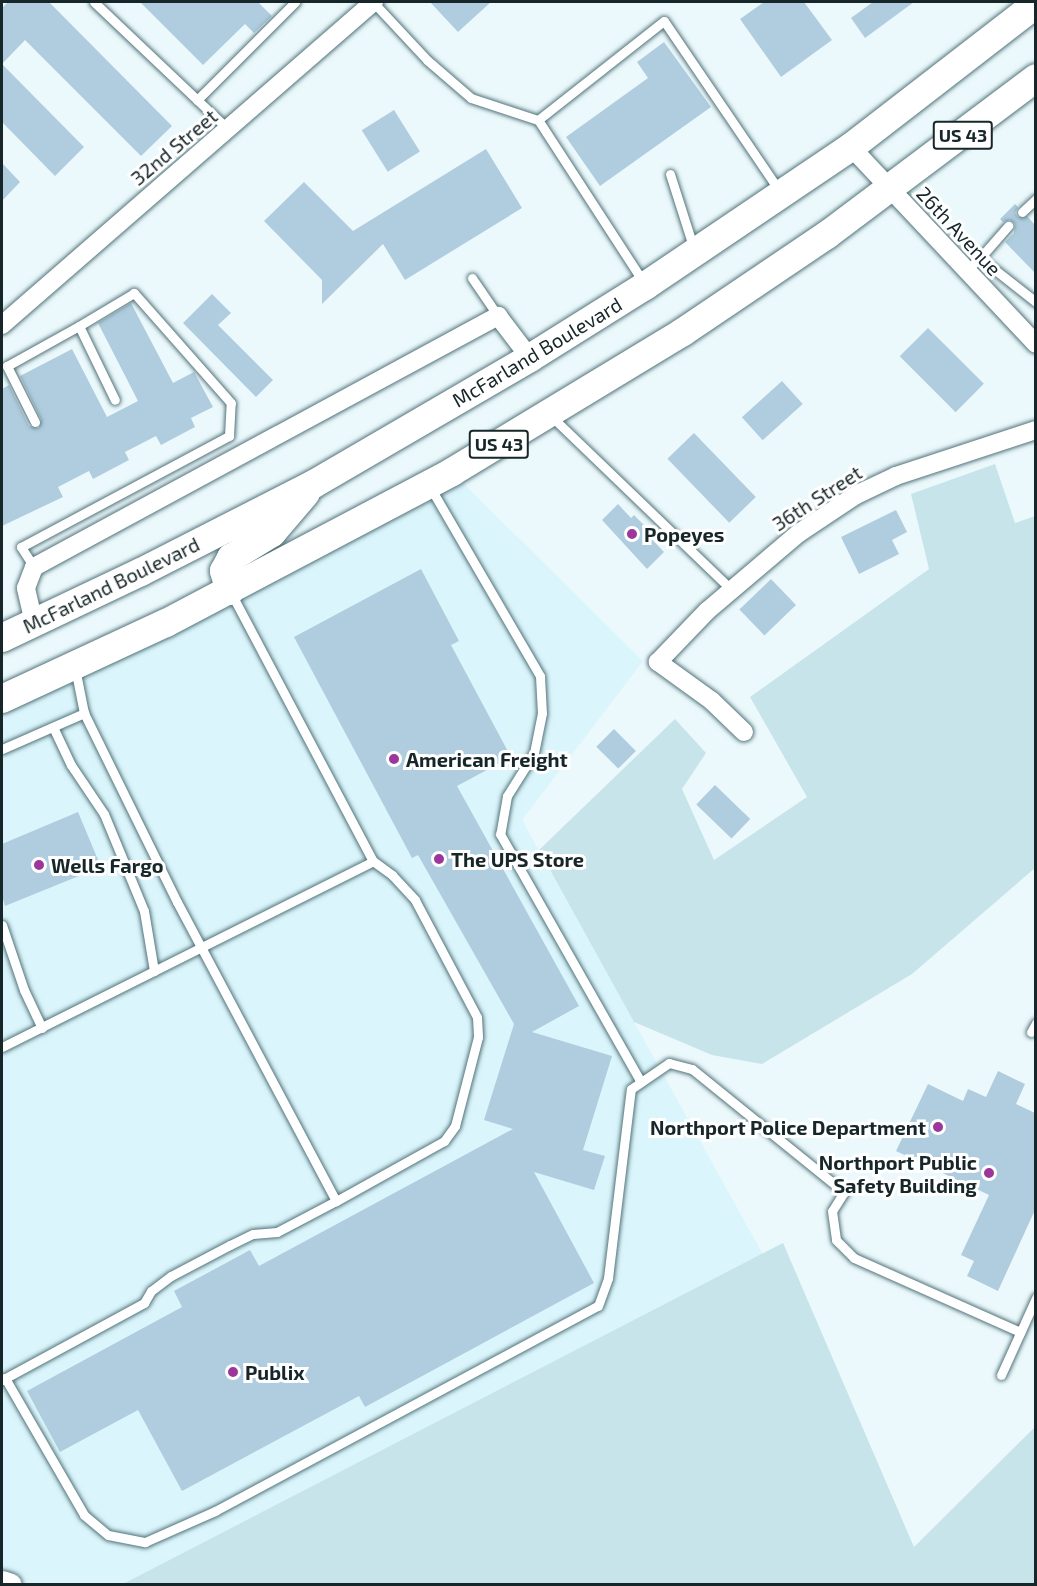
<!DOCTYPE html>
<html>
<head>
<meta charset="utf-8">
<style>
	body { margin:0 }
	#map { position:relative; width:1037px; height:1586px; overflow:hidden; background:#ebf9fc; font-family:"Exo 2",sans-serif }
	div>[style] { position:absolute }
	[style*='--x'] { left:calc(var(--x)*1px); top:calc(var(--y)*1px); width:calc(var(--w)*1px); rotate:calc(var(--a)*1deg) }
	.built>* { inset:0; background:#daf5fb }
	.green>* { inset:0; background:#c6e4ea }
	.building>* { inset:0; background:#b0cddf; transform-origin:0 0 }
	.roads { filter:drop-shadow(0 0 2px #52737a) drop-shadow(0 0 2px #52737a) }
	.service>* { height:9px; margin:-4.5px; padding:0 4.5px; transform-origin:4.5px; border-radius:4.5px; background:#fff }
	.minor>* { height:18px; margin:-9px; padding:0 9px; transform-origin:9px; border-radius:9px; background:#fff }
	.tertiary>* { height:21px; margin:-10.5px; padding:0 10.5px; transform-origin:10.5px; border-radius:10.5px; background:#fff }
	.trunk>* { height:28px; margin:-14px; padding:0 14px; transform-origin:14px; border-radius:14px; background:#fff }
	.dots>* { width:16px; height:16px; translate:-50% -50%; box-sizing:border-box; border:3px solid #fff; border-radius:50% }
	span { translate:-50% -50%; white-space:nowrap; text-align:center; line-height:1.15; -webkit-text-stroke:6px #fff; paint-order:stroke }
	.shield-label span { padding:2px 4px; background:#fff; border:2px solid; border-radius:4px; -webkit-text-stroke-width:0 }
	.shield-label { font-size:18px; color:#172628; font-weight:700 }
	.street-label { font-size:20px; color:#172628 }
	.poi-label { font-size:20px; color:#172628; font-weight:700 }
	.left { translate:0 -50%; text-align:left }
	.right { translate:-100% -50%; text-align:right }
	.frame { position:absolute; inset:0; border:3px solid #172628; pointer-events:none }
</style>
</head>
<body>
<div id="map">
	<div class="built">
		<i style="clip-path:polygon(452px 472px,643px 661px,522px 820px,780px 1285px,170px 1584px,22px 1584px,2px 1578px,2px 699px)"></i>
	</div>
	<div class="green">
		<i style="clip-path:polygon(995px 464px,1015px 523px,1035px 516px,1035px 868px,912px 974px,762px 1064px,712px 1055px,634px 1022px,539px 850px,675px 719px,706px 753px,682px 789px,714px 860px,807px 797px,750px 697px,929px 569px,911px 494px)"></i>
		<i style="clip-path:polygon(783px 1243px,914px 1547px,1035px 1427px,1035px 1584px,125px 1583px)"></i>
	</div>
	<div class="building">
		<i style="clip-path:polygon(8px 2px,49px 2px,172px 126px,141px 156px,25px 40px,2px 64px,2px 8px)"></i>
		<i style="clip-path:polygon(140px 2px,258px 2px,272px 16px,254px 33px,245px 24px,203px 65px)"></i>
		<i style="clip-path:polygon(430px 2px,491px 2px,458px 32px)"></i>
		<i style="clip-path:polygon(764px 2px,804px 2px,832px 40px,781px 77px,740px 19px)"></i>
		<i style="clip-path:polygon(873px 2px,914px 2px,865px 38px,851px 18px)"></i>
		<i style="clip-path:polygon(664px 42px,711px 107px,600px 186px,566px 137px,648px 78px,637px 62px)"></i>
		<i style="clip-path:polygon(2px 64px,84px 147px,55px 176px,2px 122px)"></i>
		<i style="left:394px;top:110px;width:49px;height:38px;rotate:58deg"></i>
		<i style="clip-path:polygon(486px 149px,522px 208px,405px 280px,383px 244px,322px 304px,322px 280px,264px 221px,304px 182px,353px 231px)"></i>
		<i style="clip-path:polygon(2px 163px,20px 182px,2px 201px)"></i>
		<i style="clip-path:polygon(1015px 204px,1018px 207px,1015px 213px,1018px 217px,1027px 216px,1035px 225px,1035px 273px,1005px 242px,1014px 233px,1015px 224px,1010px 220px,1003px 222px,1000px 219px)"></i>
		<i style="clip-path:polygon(212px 294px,231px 313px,218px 325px,273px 380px,256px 397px,183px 323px)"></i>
		<i style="clip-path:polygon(131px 303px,173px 383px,194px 372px,213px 407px,191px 418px,195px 427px,161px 445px,156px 436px,125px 452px,129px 460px,93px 479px,89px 471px,58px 487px,63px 497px,2px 526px,2px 389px,9px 385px,29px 426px,39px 428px,41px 419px,20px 376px,72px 349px,107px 417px,138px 401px,98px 323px)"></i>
		<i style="left:928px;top:328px;width:79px;height:40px;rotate:45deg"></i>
		<i style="left:782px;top:381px;width:31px;height:54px;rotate:48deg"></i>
		<i style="left:694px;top:433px;width:89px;height:37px;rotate:46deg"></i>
		<i style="clip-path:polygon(618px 504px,631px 518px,634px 515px,648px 529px,645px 532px,664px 552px,647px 569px,602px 520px)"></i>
		<i style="clip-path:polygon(896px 510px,907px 532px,892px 540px,899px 554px,859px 574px,841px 537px)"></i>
		<i style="clip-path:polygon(421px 569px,459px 641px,451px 645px,511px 757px,457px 786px,579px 1006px,532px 1032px,612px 1056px,583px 1150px,605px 1156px,594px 1190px,534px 1172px,594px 1283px,365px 1407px,359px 1396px,182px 1491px,138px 1410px,60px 1452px,27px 1391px,182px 1307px,174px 1291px,250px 1250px,259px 1266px,513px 1129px,484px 1120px,514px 1024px,418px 855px,412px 858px,294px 637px)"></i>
		<i style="left:771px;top:579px;width:36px;height:44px;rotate:46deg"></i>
		<i style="left:614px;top:729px;width:31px;height:25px;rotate:45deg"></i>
		<i style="left:715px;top:785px;width:49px;height:27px;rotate:44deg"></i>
		<i style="clip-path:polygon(78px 812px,101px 867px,5px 906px,2px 896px,2px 844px)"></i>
		<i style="clip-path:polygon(998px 1071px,1025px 1084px,1016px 1104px,1035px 1113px,1035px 1210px,998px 1291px,967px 1276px,974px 1261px,961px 1255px,989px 1195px,896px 1151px,928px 1084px,963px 1101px,968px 1089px,986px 1097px)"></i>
	</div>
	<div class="roads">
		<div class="service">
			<i style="--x:94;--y:2;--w:186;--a:43.5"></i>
			<i style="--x:373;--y:2;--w:79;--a:47"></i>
			<i style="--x:427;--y:60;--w:58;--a:40.8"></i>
			<i style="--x:471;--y:98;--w:71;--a:18.2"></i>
			<i style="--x:197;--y:100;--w:139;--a:-45"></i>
			<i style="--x:670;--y:174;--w:79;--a:72.3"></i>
			<i style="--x:1022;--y:212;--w:19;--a:-43"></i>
			<i style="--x:980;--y:258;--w:43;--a:-48.8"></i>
			<i style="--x:965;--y:271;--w:20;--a:-41"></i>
			<i style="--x:980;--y:258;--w:71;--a:38.2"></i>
			<i style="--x:472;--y:278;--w:46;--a:55.6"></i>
			<i style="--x:644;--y:283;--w:194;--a:-123"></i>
			<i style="--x:538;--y:120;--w:160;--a:-38.2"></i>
			<i style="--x:664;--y:21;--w:204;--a:55.8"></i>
			<i style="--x:551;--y:416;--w:250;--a:43.9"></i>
			<i style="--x:35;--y:422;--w:63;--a:-116.6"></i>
			<i style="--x:7;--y:366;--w:82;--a:-29.1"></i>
			<i style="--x:430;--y:487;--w:219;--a:59.8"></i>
			<i style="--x:540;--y:676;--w:37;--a:87"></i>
			<i style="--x:542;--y:713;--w:41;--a:101.3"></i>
			<i style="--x:534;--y:753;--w:51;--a:122.1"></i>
			<i style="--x:507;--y:796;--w:39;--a:100"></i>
			<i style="--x:500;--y:834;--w:285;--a:60.4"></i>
			<i style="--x:34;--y:567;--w:24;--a:-123"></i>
			<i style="--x:21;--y:547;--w:236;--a:-28.1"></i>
			<i style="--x:229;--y:436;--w:33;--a:-87"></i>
			<i style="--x:231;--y:403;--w:147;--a:-131.4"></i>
			<i style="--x:134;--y:293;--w:64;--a:149"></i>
			<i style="--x:79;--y:326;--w:82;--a:64.1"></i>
			<i style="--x:231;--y:593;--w:303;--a:62.1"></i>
			<i style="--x:373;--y:861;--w:24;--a:36"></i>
			<i style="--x:392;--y:875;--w:34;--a:47"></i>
			<i style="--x:415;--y:900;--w:132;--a:62.1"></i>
			<i style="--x:477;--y:1017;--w:20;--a:87"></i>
			<i style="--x:478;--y:1037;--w:92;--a:104.5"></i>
			<i style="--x:455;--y:1126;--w:19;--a:126"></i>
			<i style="--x:444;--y:1141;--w:124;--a:150.9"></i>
			<i style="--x:53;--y:727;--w:42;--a:64.7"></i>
			<i style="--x:71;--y:765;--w:59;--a:56"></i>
			<i style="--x:104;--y:814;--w:105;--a:67.6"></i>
			<i style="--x:144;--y:911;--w:61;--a:80.5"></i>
			<i style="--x:2;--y:749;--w:90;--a:-23.7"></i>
			<i style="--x:2;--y:925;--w:69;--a:71.3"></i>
			<i style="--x:24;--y:990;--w:42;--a:64.7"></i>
			<i style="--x:1031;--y:1032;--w:10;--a:-61"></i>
			<i style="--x:2;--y:1047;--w:415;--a:-26.6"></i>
			<i style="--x:1001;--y:1375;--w:85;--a:-65.6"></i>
			<i style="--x:5;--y:1378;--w:158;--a:60"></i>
			<i style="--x:84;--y:1515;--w:31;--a:40"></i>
			<i style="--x:108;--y:1535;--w:38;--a:11"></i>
			<i style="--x:145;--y:1542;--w:77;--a:-23.9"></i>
			<i style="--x:215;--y:1511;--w:434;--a:-28.2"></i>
			<i style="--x:598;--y:1306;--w:30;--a:-70"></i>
			<i style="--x:608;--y:1278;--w:190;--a:-83.1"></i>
			<i style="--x:631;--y:1089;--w:46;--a:-34.4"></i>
			<i style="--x:669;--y:1063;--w:24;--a:15"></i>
			<i style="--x:692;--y:1069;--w:196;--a:39"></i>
			<i style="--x:844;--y:1192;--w:22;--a:122"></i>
			<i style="--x:832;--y:1211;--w:29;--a:82"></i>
			<i style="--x:836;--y:1240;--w:25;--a:45"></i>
			<i style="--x:854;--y:1258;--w:182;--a:24"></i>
			<i style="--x:2;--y:1380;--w:162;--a:-28.5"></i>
			<i style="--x:144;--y:1303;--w:14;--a:-60"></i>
			<i style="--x:151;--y:1291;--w:25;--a:-37"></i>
			<i style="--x:171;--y:1276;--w:67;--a:-27.7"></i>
			<i style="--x:230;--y:1245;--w:25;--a:-26"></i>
			<i style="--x:253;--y:1234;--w:24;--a:-5"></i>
			<i style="--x:277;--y:1232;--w:67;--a:-27.7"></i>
			<i style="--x:336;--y:1201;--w:339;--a:-118"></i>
			<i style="--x:177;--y:902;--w:211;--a:-116.2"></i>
			<i style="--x:84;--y:713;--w:46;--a:-101.3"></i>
		</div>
		<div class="minor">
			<i style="--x:851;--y:147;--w:270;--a:46.8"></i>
			<i style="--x:2;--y:325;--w:493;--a:-41"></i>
			<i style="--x:34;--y:623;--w:36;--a:-103"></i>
			<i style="--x:26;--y:588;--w:22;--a:-69"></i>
			<i style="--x:34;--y:567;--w:528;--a:-28.41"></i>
			<i style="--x:498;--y:316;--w:53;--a:52.7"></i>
			<i style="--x:744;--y:732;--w:45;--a:-135.9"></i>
			<i style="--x:712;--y:701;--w:67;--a:-144.2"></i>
			<i style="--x:658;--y:662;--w:71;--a:-46.1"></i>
			<i style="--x:707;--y:611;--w:121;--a:-40.3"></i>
			<i style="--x:799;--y:533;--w:69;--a:-33.7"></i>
			<i style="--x:856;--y:495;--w:44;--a:-25.4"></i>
			<i style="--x:896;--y:476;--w:147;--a:-18.2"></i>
		</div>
		<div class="tertiary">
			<i style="--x:2;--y:1581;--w:9;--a:18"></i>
		</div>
		<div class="trunk">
			<i style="--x:230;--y:591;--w:21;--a:-107"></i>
			<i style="--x:224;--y:571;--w:15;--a:-62"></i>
			<i style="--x:231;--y:558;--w:48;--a:-31.4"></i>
			<i style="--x:272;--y:533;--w:52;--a:-49.6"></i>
			<i style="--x:2;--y:638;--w:154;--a:-25.4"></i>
			<i style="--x:141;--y:572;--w:192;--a:-27"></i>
			<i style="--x:312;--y:485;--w:252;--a:-30.2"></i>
			<i style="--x:530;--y:358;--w:136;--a:-32.1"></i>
			<i style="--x:645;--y:286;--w:249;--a:-34"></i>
			<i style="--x:851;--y:147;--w:234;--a:-37.7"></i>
			<i style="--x:2;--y:699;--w:181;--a:-24.9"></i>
			<i style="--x:166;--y:623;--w:323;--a:-27.8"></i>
			<i style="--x:452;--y:472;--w:270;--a:-31.2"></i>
			<i style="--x:683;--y:332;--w:174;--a:-34"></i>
			<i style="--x:827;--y:235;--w:261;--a:-36.9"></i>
		</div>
	</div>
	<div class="dots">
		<i style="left:632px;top:534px;background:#9c369a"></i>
		<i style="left:394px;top:759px;background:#9c369a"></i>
		<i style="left:439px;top:859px;background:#9c369a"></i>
		<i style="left:39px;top:865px;background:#9c369a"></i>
		<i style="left:938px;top:1127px;background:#9c369a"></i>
		<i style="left:989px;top:1173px;background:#9c369a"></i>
		<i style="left:233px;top:1372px;background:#9c369a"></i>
	</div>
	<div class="shield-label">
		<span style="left:963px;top:135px">US 43</span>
		<span style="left:499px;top:444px">US 43</span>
	</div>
	<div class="street-label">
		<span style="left:174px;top:147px;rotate:-40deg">32nd Street</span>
		<span style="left:959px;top:231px;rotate:47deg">26th Avenue</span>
		<span style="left:537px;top:352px;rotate:-31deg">McFarland Boulevard</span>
		<span style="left:817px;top:498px;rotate:-33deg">36th Street</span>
		<span style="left:111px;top:585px;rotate:-26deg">McFarland Boulevard</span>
	</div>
	<div class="poi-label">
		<span class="left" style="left:644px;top:534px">Popeyes</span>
		<span class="left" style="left:406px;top:759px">American Freight</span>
		<span class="left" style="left:451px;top:859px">The UPS Store</span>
		<span class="left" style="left:51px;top:865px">Wells Fargo</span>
		<span class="right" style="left:926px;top:1127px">Northport Police Department</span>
		<span class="right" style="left:977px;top:1174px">Northport Public<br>Safety Building</span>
		<span class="left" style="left:245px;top:1372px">Publix</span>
	</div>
	<div class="frame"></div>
</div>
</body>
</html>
